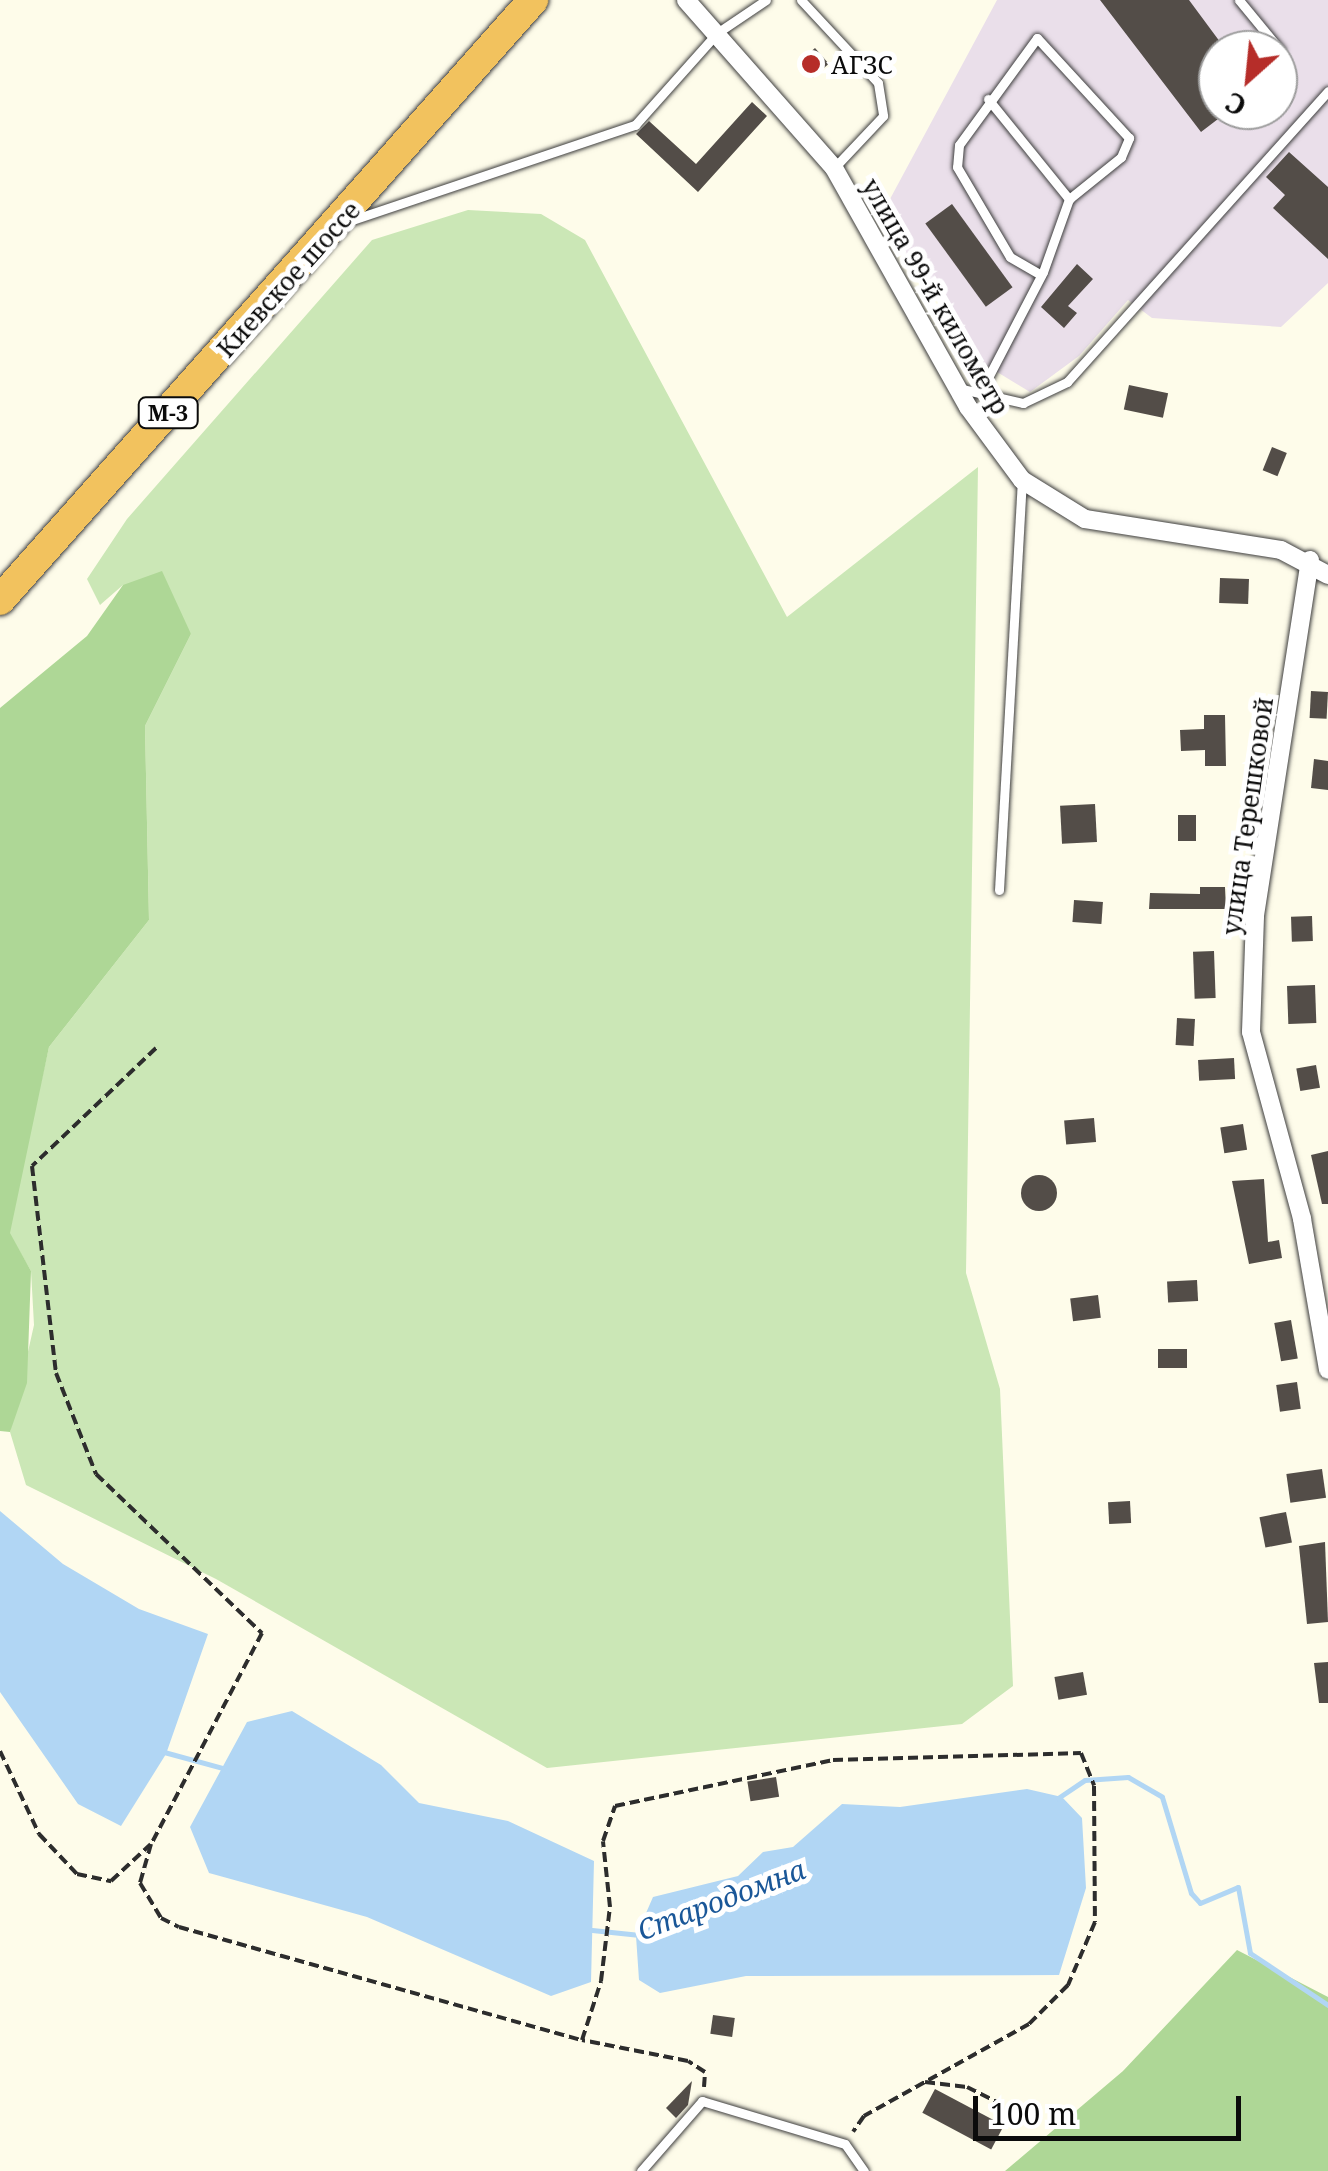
<!DOCTYPE html>
<html>
<head>
<meta charset="utf-8">
<style>
	body { margin:0 }
	#map { position:relative; width:1328px; height:2171px; overflow:hidden; background:#fefcea; font-family:"Noto Serif",serif }
	div>[style] { position:absolute }
	[style*='--x'] { left:calc(var(--x)*1px); top:calc(var(--y)*1px); width:calc(var(--w)*1px); rotate:calc(var(--a)*1deg) }
	.industrial>* { inset:0; background:#eadfea }
	.green>* { inset:0; background:#cbe7b6 }
	.forest>* { inset:0; background:#aed796 }
	.water>* { inset:0; background:#b1d6f4 }
	.stream>* { height:5px; margin:-2.5px; padding:0 2.5px; transform-origin:2.5px; border-radius:2.5px; background:#b1d6f4 }
	.building>* { inset:0; background:#534d48; transform-origin:0 0 }
	.round { border-radius:50% }
	.path>* { height:4px; margin-top:-2px; transform-origin:0; background:repeating-linear-gradient(90deg,#2d2d2d 0 10px,transparent 0 15px) }
	.roads { filter:drop-shadow(0 0 2px #3e3e3e) drop-shadow(0 0 2px #3e3e3e) }
	.service>* { height:9px; margin:-4.5px; padding:0 4.5px; transform-origin:4.5px; border-radius:4.5px; background:#fff }
	.minor>* { height:18px; margin:-9px; padding:0 9px; transform-origin:9px; border-radius:9px; background:#fff }
	.trunk>* { height:30px; margin:-15px; padding:0 15px; transform-origin:15px; border-radius:15px; background:#f2c25e }
	.dots>* { width:28px; height:28px; translate:-50% -50%; box-sizing:border-box; border:5px solid #fff; border-radius:50% }
	span { translate:-50% -50%; white-space:nowrap; text-align:center; line-height:1.15; -webkit-text-stroke:10px #fff; paint-order:stroke }
	.shield-label span { padding:2px 8px; background:#fff; border:2px solid; border-radius:8px; -webkit-text-stroke-width:0 }
	.shield-label { font-size:22px; color:#0b0b0b; font-weight:700 }
	.poi-label { font-size:25px; color:#0b0b0b }
	.left { translate:0 -50%; text-align:left }
	.street-label { font-size:25px; color:#0b0b0b }
	.water-label { font-size:28px; color:#1a5798; font-style:italic }
	.north { position:absolute; left:1198px; top:30px; width:100px; height:100px; box-sizing:border-box; background:#fff; border:2px solid #9d9d9d; border-radius:50%; rotate:207deg; font-size:28px; font-weight:700; line-height:40px; text-align:center; color:#0b0b0b }
	.north::after { content:''; display:block; margin:auto; width:35px; height:45px; background:#b62d29; clip-path:polygon(50% 0,100% 100%,50% 72%,0 100%) }
	.scale { position:absolute; left:973px; top:2096px; width:268px; height:45px; box-sizing:border-box; border:5px solid #0b0b0b; border-top:0; padding-left:12px; font-size:30px; line-height:35px; white-space:nowrap; color:#0b0b0b; -webkit-text-stroke:8px #fff; paint-order:stroke }
</style>
</head>
<body>
<div id="map">
	<div class="industrial">
		<i style="clip-path:polygon(evenodd,997px 0,1328px 0,1328px 283px,1281px 327px,1152px 318px,1128px 300px,1079px 356px,1030px 392px,984px 364px,896px 240px,890px 199px,997px 0,1218px 50px,1278px 50px,1278px 110px,1218px 110px,1218px 50px)"></i>
	</div>
	<div class="green">
		<i style="clip-path:polygon(468px 210px,541px 214px,585px 240px,787px 617px,978px 467px,966px 1273px,1000px 1389px,1013px 1686px,962px 1724px,547px 1768px,216px 1579px,26px 1485px,10px 1432px,34px 1325px,31px 1271px,9px 1233px,13px 1205px,49px 1047px,149px 920px,145px 726px,191px 634px,123px 585px,100px 605px,87px 579px,127px 519px,372px 240px)"></i>
	</div>
	<div class="forest">
		<i style="clip-path:polygon(162px 571px,191px 634px,145px 726px,149px 920px,49px 1047px,10px 1233px,31px 1271px,27px 1383px,10px 1432px,0 1431px,0 708px,87px 636px,123px 585px)"></i>
		<i style="clip-path:polygon(1237px 1950px,1328px 1997px,1328px 2171px,1005px 2171px,1123px 2071px)"></i>
	</div>
	<div class="water">
		<i style="clip-path:polygon(0 1511px,63px 1564px,139px 1609px,208px 1634px,166px 1754px,121px 1826px,78px 1804px,0 1692px)"></i>
		<i style="clip-path:polygon(292px 1711px,381px 1765px,419px 1803px,508px 1821px,594px 1861px,591px 1982px,551px 1996px,367px 1917px,209px 1873px,190px 1827px,247px 1722px)"></i>
		<i style="clip-path:polygon(1027px 1789px,1062px 1797px,1082px 1818px,1086px 1888px,1059px 1975px,746px 1976px,660px 1993px,639px 1980px,636px 1936px,653px 1897px,738px 1876px,763px 1852px,793px 1847px,842px 1804px,900px 1807px)"></i>
	</div>
	<div class="stream">
		<i style="--x:164;--y:1752;--w:64;--a:15.3"></i>
		<i style="--x:1058;--y:1798;--w:32;--a:-34"></i>
		<i style="--x:1085;--y:1780;--w:43;--a:-4"></i>
		<i style="--x:1128;--y:1777;--w:39;--a:30"></i>
		<i style="--x:1162;--y:1797;--w:100;--a:73.2"></i>
		<i style="--x:1191;--y:1893;--w:13;--a:48"></i>
		<i style="--x:1200;--y:1903;--w:41;--a:-22.8"></i>
		<i style="--x:1238;--y:1887;--w:67;--a:79.7"></i>
		<i style="--x:1250;--y:1953;--w:94;--a:33.7"></i>
		<i style="--x:592;--y:1930;--w:48;--a:5.9"></i>
	</div>
	<div class="building">
		<i style="clip-path:polygon(1100px 0,1189px 0,1226px 50px,1218px 50px,1218px 119px,1201px 132px)"></i>
		<i style="left:815px;top:48px;width:21px;height:21px;rotate:49deg"></i>
		<i style="clip-path:polygon(752px 102px,767px 116px,698px 192px,636px 134px,649px 121px,696px 164px)"></i>
		<i style="clip-path:polygon(1289px 152px,1328px 187px,1328px 259px,1273px 208px,1285px 195px,1266px 177px)"></i>
		<i style="left:952px;top:204px;width:103px;height:33px;rotate:54deg"></i>
		<i style="clip-path:polygon(1077px 264px,1093px 279px,1068px 306px,1077px 313px,1064px 328px,1041px 307px)"></i>
		<i style="left:1129px;top:385px;width:40px;height:25px;rotate:12deg"></i>
		<i style="left:1272px;top:447px;width:16px;height:25px;rotate:22deg"></i>
		<i style="left:1220px;top:578px;width:29px;height:25px;rotate:2deg"></i>
		<i style="left:1311px;top:691px;width:17px;height:27px;rotate:3deg"></i>
		<i style="clip-path:polygon(1204px 715px,1225px 715px,1226px 766px,1205px 766px,1205px 750px,1181px 751px,1180px 730px,1204px 729px)"></i>
		<i style="clip-path:polygon(1314px 759px,1328px 761px,1328px 790px,1311px 788px)"></i>
		<i style="left:1095px;top:804px;width:38px;height:35px;rotate:87deg"></i>
		<i style="left:1178px;top:815px;width:18px;height:26px"></i>
		<i style="clip-path:polygon(1200px 887px,1225px 887px,1226px 909px,1149px 909px,1150px 893px,1200px 894px)"></i>
		<i style="left:1074px;top:900px;width:29px;height:22px;rotate:4deg"></i>
		<i style="left:1312px;top:916px;width:25px;height:21px;rotate:88deg"></i>
		<i style="left:1214px;top:951px;width:47px;height:21px;rotate:88deg"></i>
		<i style="left:1315px;top:985px;width:38px;height:28px;rotate:88deg"></i>
		<i style="left:1177px;top:1018px;width:18px;height:27px;rotate:3deg"></i>
		<i style="left:1234px;top:1058px;width:21px;height:36px;rotate:87deg"></i>
		<i style="left:1316px;top:1065px;width:23px;height:20px;rotate:80deg"></i>
		<i style="left:1094px;top:1118px;width:24px;height:30px;rotate:85deg"></i>
		<i style="left:1243px;top:1124px;width:26px;height:23px;rotate:81deg"></i>
		<i style="clip-path:polygon(1328px 1151px,1328px 1204px,1322px 1204px,1311px 1155px)"></i>
		<i class="round" style="left:1021px;top:1175px;width:36px;height:36px"></i>
		<i style="clip-path:polygon(1264px 1179px,1268px 1242px,1279px 1240px,1282px 1258px,1249px 1264px,1232px 1181px)"></i>
		<i style="left:1197px;top:1280px;width:21px;height:30px;rotate:87deg"></i>
		<i style="left:1098px;top:1295px;width:23px;height:28px;rotate:83deg"></i>
		<i style="left:1291px;top:1320px;width:39px;height:17px;rotate:80deg"></i>
		<i style="left:1158px;top:1349px;width:29px;height:19px"></i>
		<i style="left:1297px;top:1382px;width:27px;height:21px;rotate:82deg"></i>
		<i style="left:1322px;top:1469px;width:29px;height:36px;rotate:82deg"></i>
		<i style="left:1130px;top:1501px;width:22px;height:22px;rotate:87deg"></i>
		<i style="left:1286px;top:1512px;width:31px;height:27px;rotate:79deg"></i>
		<i style="clip-path:polygon(1325px 1542px,1328px 1622px,1307px 1624px,1299px 1546px)"></i>
		<i style="clip-path:polygon(1328px 1662px,1328px 1703px,1319px 1703px,1314px 1663px)"></i>
		<i style="left:1083px;top:1672px;width:23px;height:29px;rotate:80deg"></i>
		<i style="left:776px;top:1777px;width:20px;height:29px;rotate:81deg"></i>
		<i style="left:713px;top:2015px;width:22px;height:19px;rotate:8deg"></i>
		<i style="clip-path:polygon(692px 2081px,688px 2105px,676px 2118px,666px 2108px)"></i>
		<i style="left:935px;top:2089px;width:78px;height:27px;rotate:28deg"></i>
	</div>
	<div class="path">
		<i style="--x:156;--y:1048;--w:171;--a:136.4"></i>
		<i style="--x:32;--y:1166;--w:208;--a:83.4"></i>
		<i style="--x:56;--y:1373;--w:109;--a:68.4"></i>
		<i style="--x:96;--y:1474;--w:230;--a:43.8"></i>
		<i style="--x:262;--y:1633;--w:238;--a:117.7"></i>
		<i style="--x:151;--y:1844;--w:41;--a:105.8"></i>
		<i style="--x:140;--y:1883;--w:41;--a:59"></i>
		<i style="--x:161;--y:1918;--w:20;--a:27"></i>
		<i style="--x:179;--y:1927;--w:419;--a:15.7"></i>
		<i style="--x:0;--y:1751;--w:92;--a:64.8"></i>
		<i style="--x:39;--y:1834;--w:55;--a:46.5"></i>
		<i style="--x:77;--y:1874;--w:35;--a:12"></i>
		<i style="--x:111;--y:1881;--w:54;--a:-42.8"></i>
		<i style="--x:925;--y:2082;--w:42;--a:6.8"></i>
		<i style="--x:967;--y:2087;--w:58;--a:26.6"></i>
		<i style="--x:704;--y:2087;--w:15;--a:-86"></i>
		<i style="--x:705;--y:2072;--w:20;--a:-147"></i>
		<i style="--x:688;--y:2061;--w:108;--a:-168.8"></i>
		<i style="--x:582;--y:2040;--w:62;--a:-72.1"></i>
		<i style="--x:601;--y:1981;--w:75;--a:-83.1"></i>
		<i style="--x:610;--y:1907;--w:66;--a:-96.1"></i>
		<i style="--x:603;--y:1841;--w:37;--a:-71"></i>
		<i style="--x:615;--y:1806;--w:223;--a:-11.9"></i>
		<i style="--x:833;--y:1760;--w:248;--a:-1.6"></i>
		<i style="--x:1081;--y:1753;--w:35;--a:68"></i>
		<i style="--x:1094;--y:1786;--w:136;--a:89.6"></i>
		<i style="--x:1095;--y:1922;--w:69;--a:113.2"></i>
		<i style="--x:1068;--y:1985;--w:55;--a:135"></i>
		<i style="--x:1029;--y:2024;--w:189;--a:150.9"></i>
		<i style="--x:864;--y:2116;--w:19;--a:125"></i>
	</div>
	<div class="roads">
		<div class="service">
			<i style="--x:801;--y:0;--w:113;--a:47.1"></i>
			<i style="--x:878;--y:83;--w:33;--a:81"></i>
			<i style="--x:883;--y:116;--w:71;--a:133.3"></i>
			<i style="--x:1239;--y:0;--w:65;--a:50.6"></i>
			<i style="--x:988;--y:99;--w:129;--a:51"></i>
			<i style="--x:352;--y:220;--w:299;--a:-18.6"></i>
			<i style="--x:635;--y:125;--w:123;--a:-48.3"></i>
			<i style="--x:717;--y:33;--w:59;--a:-34"></i>
			<i style="--x:962;--y:389;--w:63;--a:12.9"></i>
			<i style="--x:1023;--y:403;--w:49;--a:-25.5"></i>
			<i style="--x:1067;--y:382;--w:391;--a:-48.1"></i>
			<i style="--x:980;--y:393;--w:136;--a:-62.5"></i>
			<i style="--x:1043;--y:272;--w:77;--a:-70.4"></i>
			<i style="--x:1069;--y:199;--w:67;--a:-38.9"></i>
			<i style="--x:1121;--y:157;--w:21;--a:-67"></i>
			<i style="--x:1129;--y:138;--w:136;--a:-132.6"></i>
			<i style="--x:1037;--y:38;--w:132;--a:126.1"></i>
			<i style="--x:959;--y:145;--w:22;--a:95"></i>
			<i style="--x:957;--y:167;--w:104;--a:59.5"></i>
			<i style="--x:1010;--y:257;--w:36;--a:30"></i>
			<i style="--x:999;--y:890;--w:411;--a:-86.8"></i>
			<i style="--x:641;--y:2171;--w:93;--a:-48.9"></i>
			<i style="--x:702;--y:2101;--w:149;--a:16.7"></i>
			<i style="--x:845;--y:2144;--w:33;--a:55"></i>
		</div>
		<div class="minor">
			<i style="--x:686;--y:0;--w:224;--a:48.6"></i>
			<i style="--x:834;--y:168;--w:274;--a:60.7"></i>
			<i style="--x:968;--y:407;--w:91;--a:53.5"></i>
			<i style="--x:1022;--y:480;--w:74;--a:31.8"></i>
			<i style="--x:1085;--y:519;--w:198;--a:9"></i>
			<i style="--x:1281;--y:550;--w:53;--a:28"></i>
			<i style="--x:1310;--y:560;--w:361;--a:98.8"></i>
			<i style="--x:1255;--y:917;--w:115;--a:92"></i>
			<i style="--x:1251;--y:1032;--w:194;--a:74.7"></i>
			<i style="--x:1302;--y:1219;--w:153;--a:80.2"></i>
		</div>
		<div class="trunk">
			<i style="--x:0;--y:600;--w:803;--a:-48.38"></i>
		</div>
	</div>
	<div class="dots">
		<i style="left:811px;top:64px;background:#b62d29"></i>
	</div>
	<div class="shield-label">
		<span style="left:168px;top:413px">М-3</span>
	</div>
	<div class="poi-label">
		<span class="left" style="left:831px;top:64px">АГЗС</span>
	</div>
	<div class="street-label">
		<span style="left:288px;top:279px;rotate:-48deg">Киевское шоссе</span>
		<span style="left:936px;top:296px;rotate:60deg">улица 99-й километр</span>
		<span style="left:1247px;top:816px;rotate:-82deg">улица Терешковой</span>
	</div>
	<div class="water-label">
		<span style="left:721px;top:1899px;rotate:-21deg">Стародомна</span>
	</div>
	<div class="north">С</div>
	<div class="scale">100 m</div>
</div>
</body>
</html>
